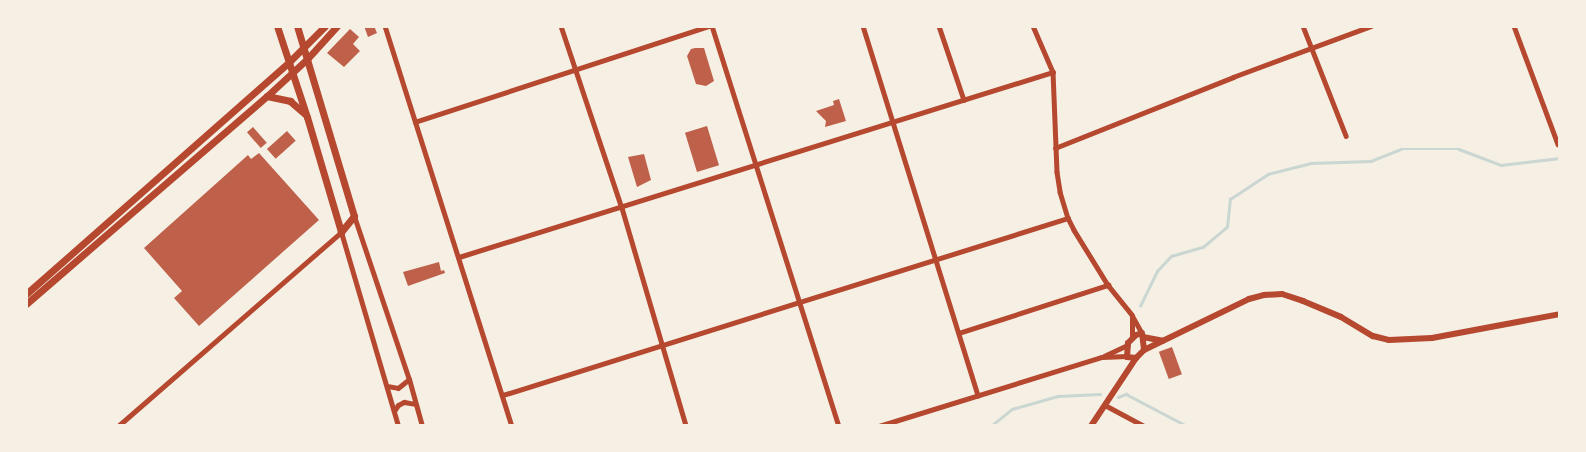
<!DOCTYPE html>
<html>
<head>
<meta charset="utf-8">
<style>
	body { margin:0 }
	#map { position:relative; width:1586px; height:452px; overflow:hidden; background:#f6efe4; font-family:"PT Sans",sans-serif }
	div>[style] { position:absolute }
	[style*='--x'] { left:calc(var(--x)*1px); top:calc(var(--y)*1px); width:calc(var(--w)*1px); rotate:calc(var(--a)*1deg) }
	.stream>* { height:2.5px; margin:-1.25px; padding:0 1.25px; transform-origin:1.25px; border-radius:1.25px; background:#c9d6d2 }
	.building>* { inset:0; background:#bf614a; transform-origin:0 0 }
	.minor>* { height:4.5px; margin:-2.25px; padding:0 2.25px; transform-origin:2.25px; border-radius:2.25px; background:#b5482f }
	.tertiary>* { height:5px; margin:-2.5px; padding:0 2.5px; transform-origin:2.5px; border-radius:2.5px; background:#b5482f }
	.secondary>* { height:6px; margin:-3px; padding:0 3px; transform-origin:3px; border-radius:3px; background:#b5482f }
	.primary>* { height:7px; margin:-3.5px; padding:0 3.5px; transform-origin:3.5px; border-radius:3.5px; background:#b5482f }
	span { translate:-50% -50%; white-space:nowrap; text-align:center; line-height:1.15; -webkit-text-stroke:4.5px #f6efe4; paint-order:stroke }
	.frame { position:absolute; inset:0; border:28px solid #f6efe4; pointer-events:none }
</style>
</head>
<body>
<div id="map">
	<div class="stream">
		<i style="--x:1140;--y:306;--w:39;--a:-64"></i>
		<i style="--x:1157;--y:271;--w:21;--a:-47"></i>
		<i style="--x:1171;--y:256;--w:33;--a:-16"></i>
		<i style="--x:1203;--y:247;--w:31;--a:-40"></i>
		<i style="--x:1227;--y:227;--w:28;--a:-84"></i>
		<i style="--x:1230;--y:199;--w:45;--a:-33.3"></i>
		<i style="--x:1268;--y:174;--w:44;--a:-14.3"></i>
		<i style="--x:1311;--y:163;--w:60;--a:-1.9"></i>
		<i style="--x:1371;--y:161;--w:32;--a:-22"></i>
		<i style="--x:1401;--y:149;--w:58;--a:0"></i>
		<i style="--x:1459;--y:149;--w:45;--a:20.9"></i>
		<i style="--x:1501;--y:165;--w:59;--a:-6.8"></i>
		<i style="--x:1118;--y:397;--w:9;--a:-21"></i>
		<i style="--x:1126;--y:394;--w:69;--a:27.7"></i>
		<i style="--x:991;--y:426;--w:27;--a:-39"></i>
		<i style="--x:1012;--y:409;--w:48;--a:-15.8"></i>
		<i style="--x:1058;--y:396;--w:42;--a:-2.7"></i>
	</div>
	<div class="building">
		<i style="clip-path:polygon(364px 26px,374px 26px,377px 33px,368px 37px)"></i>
		<i style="clip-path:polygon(350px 29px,359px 37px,353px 44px,360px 51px,344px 67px,327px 53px)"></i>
		<i style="clip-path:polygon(695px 48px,704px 48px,714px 81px,706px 86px,696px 84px,687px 56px,691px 49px)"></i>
		<i style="clip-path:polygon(839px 99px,846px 121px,825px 127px,826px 121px,816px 111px,834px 105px,833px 101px)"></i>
		<i style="left:707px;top:126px;width:41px;height:23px;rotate:73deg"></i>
		<i style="left:253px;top:127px;width:21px;height:8px;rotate:49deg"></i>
		<i style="left:287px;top:131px;width:13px;height:27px;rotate:48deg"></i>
		<i style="clip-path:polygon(259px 153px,319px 220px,199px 326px,174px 298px,182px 291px,144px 248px,248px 155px,251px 159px)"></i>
		<i style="clip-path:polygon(644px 154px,651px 180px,637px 187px,628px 157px)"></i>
		<i style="clip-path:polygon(439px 262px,441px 271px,444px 270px,445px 273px,408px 286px,403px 272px)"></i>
		<i style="left:1172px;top:347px;width:29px;height:14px;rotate:70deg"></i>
	</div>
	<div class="minor">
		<i style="--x:385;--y:26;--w:420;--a:72.4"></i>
		<i style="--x:561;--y:26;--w:192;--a:71.5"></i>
		<i style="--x:622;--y:208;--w:227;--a:73.6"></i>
		<i style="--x:712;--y:26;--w:420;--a:72.4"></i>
		<i style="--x:863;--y:26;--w:387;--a:72.7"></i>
		<i style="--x:939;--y:26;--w:78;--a:71.3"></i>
		<i style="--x:1033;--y:26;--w:50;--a:66.5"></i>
		<i style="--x:1053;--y:72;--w:100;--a:87.7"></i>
		<i style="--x:1057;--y:172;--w:20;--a:81"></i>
		<i style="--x:1060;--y:192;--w:27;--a:73"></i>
		<i style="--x:1068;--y:218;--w:13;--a:63"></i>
		<i style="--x:1074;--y:230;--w:65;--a:58.3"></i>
		<i style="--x:1108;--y:285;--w:38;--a:51"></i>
		<i style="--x:1132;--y:315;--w:21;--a:61"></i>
		<i style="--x:1303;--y:26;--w:118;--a:68.6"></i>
		<i style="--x:1514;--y:26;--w:126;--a:69.6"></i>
		<i style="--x:415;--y:122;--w:309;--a:-18.1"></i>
		<i style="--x:1055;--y:148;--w:192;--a:-21.7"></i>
		<i style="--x:1233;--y:77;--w:147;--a:-20.3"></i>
		<i style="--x:459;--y:257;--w:622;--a:-17.3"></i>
		<i style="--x:959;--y:333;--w:157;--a:-17.9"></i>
		<i style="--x:1132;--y:338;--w:21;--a:-90"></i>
		<i style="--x:1104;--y:356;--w:26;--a:-25"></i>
		<i style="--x:503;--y:395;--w:592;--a:-17.39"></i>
		<i style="--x:1105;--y:405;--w:44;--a:28.3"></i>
		<i style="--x:879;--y:426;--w:233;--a:-17.2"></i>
		<i style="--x:1102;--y:357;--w:25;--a:-2"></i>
	</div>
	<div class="tertiary">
		<i style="--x:354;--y:216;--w:172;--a:71.4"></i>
		<i style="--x:409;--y:379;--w:49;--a:74.5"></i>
		<i style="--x:387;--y:386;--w:11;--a:10"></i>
		<i style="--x:398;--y:388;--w:14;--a:-39"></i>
		<i style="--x:394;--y:411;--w:7;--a:-56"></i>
		<i style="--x:398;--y:405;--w:7;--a:-27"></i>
		<i style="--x:404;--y:402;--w:11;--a:10"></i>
		<i style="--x:118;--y:426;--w:296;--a:-41"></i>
		<i style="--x:341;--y:232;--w:202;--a:73.6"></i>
	</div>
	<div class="secondary">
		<i style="--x:1142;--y:333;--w:17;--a:83"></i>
		<i style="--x:1144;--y:350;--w:11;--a:135"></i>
		<i style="--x:1136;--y:358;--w:9;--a:-174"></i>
		<i style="--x:1127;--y:357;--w:14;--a:-86"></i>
		<i style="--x:1128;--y:343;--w:11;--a:-45"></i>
		<i style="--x:1136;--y:335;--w:6;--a:-18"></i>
		<i style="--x:1143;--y:337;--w:20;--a:11"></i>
		<i style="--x:1144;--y:350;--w:117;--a:-25.9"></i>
		<i style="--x:1249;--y:299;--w:16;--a:-15"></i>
		<i style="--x:1264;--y:295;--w:18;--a:-3"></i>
		<i style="--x:1282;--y:294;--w:22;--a:18"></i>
		<i style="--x:1303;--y:301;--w:41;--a:22.8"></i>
		<i style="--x:1341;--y:317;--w:37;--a:31"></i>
		<i style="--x:1373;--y:336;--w:16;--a:14"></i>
		<i style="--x:1389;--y:340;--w:43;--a:-2.7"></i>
		<i style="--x:1432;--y:338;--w:130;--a:-10.6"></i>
		<i style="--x:1091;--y:426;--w:82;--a:-56.5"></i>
	</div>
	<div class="primary">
		<i style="--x:277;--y:26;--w:96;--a:71.8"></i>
		<i style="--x:307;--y:117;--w:120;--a:73.5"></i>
		<i style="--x:297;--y:26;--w:198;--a:73.3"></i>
		<i style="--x:354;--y:216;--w:21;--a:129"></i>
		<i style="--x:267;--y:96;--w:24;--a:12"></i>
		<i style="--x:290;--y:101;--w:20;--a:41"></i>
		<i style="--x:26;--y:294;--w:351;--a:-41.4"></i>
		<i style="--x:289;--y:62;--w:51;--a:-45"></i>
		<i style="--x:26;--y:304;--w:318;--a:-40.8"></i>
		<i style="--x:267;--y:96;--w:56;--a:-42.8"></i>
		<i style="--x:308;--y:58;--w:43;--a:-47.8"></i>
	</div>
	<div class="frame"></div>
</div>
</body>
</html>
